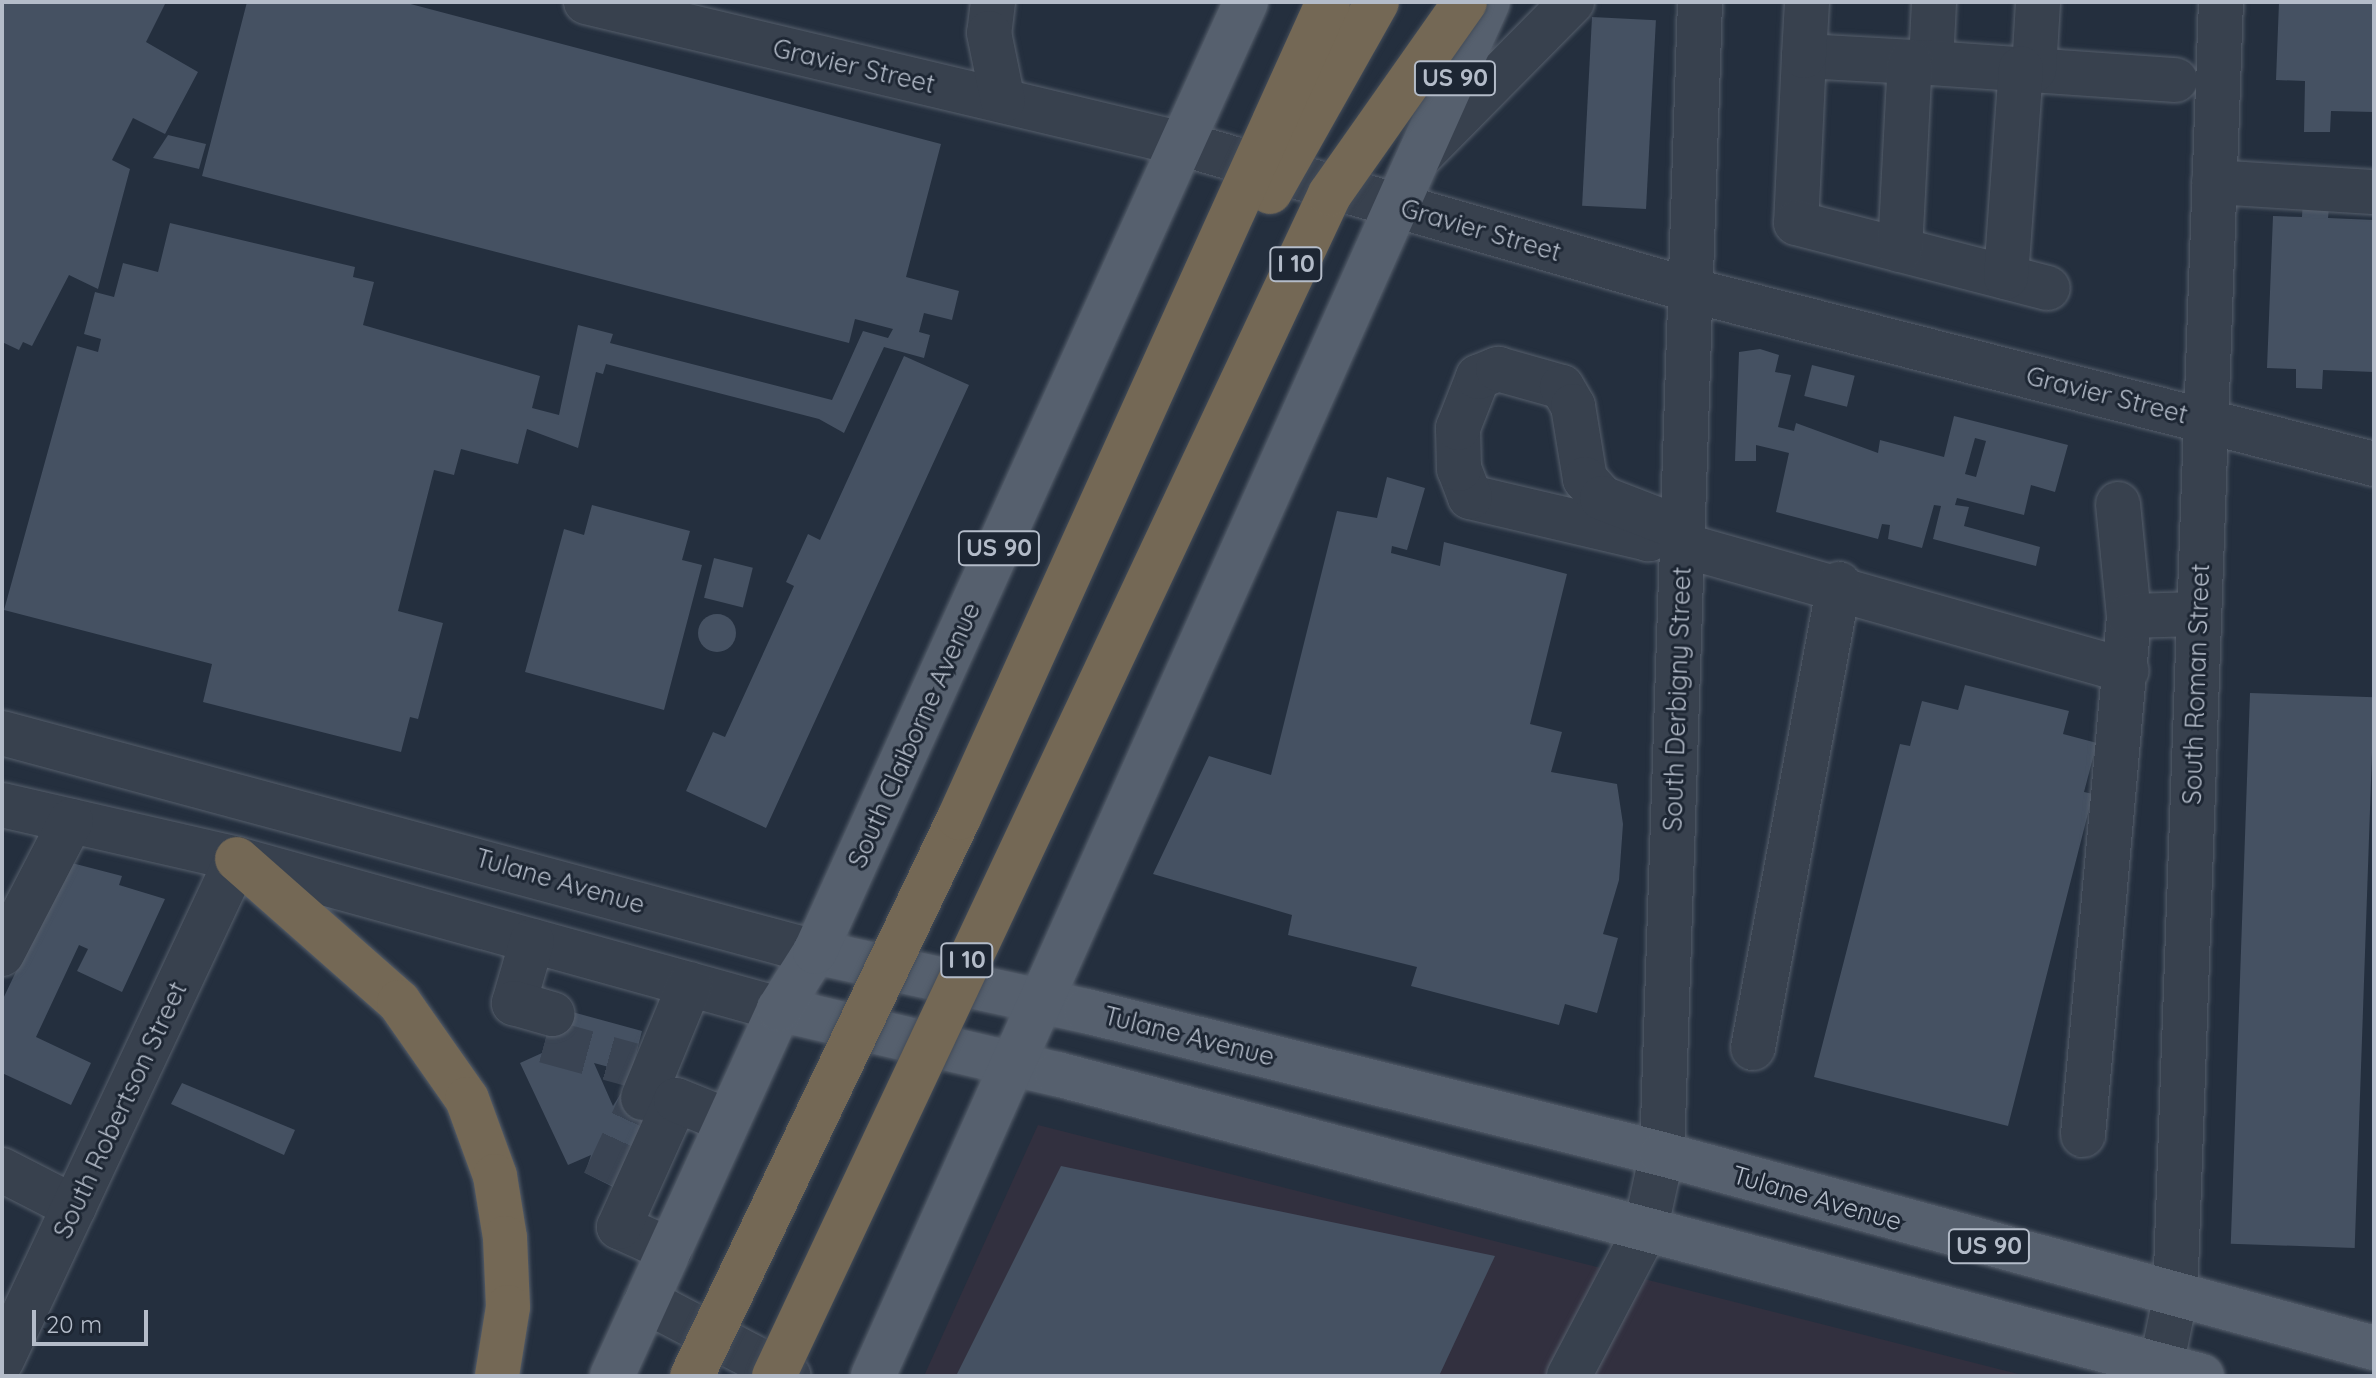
<!DOCTYPE html>
<html>
<head>
<meta charset="utf-8">
<style>
	body { margin:0 }
	#map { position:relative; width:2376px; height:1378px; overflow:hidden; background:#242f3e; font-family:Quicksand,sans-serif }
	div>[style] { position:absolute }
	[style*='--x'] { left:calc(var(--x)*1px); top:calc(var(--y)*1px); width:calc(var(--w)*1px); rotate:calc(var(--a)*1deg) }
	.medical>* { inset:0; background:#32303f }
	.building>* { inset:0; background:#455162; transform-origin:0 0 }
	.round { border-radius:50% }
	.minor-tunnel>* { height:44px; margin-top:-22px; transform-origin:0; background:repeating-linear-gradient(90deg,#3a4453 0 44px,transparent 0 66px) }
	.roads { filter:drop-shadow(0 0 2px #565f6c) drop-shadow(0 0 2px #565f6c) }
	.minor>* { height:44px; margin:-22px; padding:0 22px; transform-origin:22px; border-radius:22px; background:#38414e }
	.major>* { height:44px; margin:-22px; padding:0 22px; transform-origin:22px; border-radius:22px; background:#56606e }
	.highway>* { height:44px; margin:-22px; padding:0 22px; transform-origin:22px; border-radius:22px; background:#746855 }
	.bridges { filter:drop-shadow(0 0 2px #434c59) drop-shadow(0 0 2px #434c59) }
	.highway-bridge>* { height:44px; margin:-22px; padding:0 22px; transform-origin:22px; border-radius:22px; background:#746855 }
	span { translate:-50% -50%; white-space:nowrap; text-align:center; line-height:1.15; -webkit-text-stroke:6px #1d2633; paint-order:stroke }
	.shield-label span { padding:2px 6px; background:#1d2633; border:2px solid; border-radius:6px; -webkit-text-stroke-width:0 }
	.shield-label { font-size:24px; color:#b4bcc9; font-weight:700 }
	.street-label { font-size:26px; color:#b4bcc9 }
	.frame { position:absolute; inset:0; border:4px solid #b4bcc9; pointer-events:none }
	.scale { position:absolute; left:32px; top:1310px; width:116px; height:36px; box-sizing:border-box; border:4px solid #b4bcc9; border-top:0; padding-left:10px; font-size:24px; line-height:28px; white-space:nowrap; color:#b4bcc9; -webkit-text-stroke:6px #1d2633; paint-order:stroke }
</style>
</head>
<body>
<div id="map">
	<div class="medical">
		<i style="clip-path:polygon(1038px 1125px,2026px 1376px,924px 1376px)"></i>
	</div>
	<div class="building">
		<i style="clip-path:polygon(2px 2px,166px 2px,146px 42px,198px 72px,165px 134px,133px 118px,112px 160px,130px 169px,98px 289px,69px 275px,32px 346px,23px 342px,19px 350px,2px 342px)"></i>
		<i style="clip-path:polygon(247px 2px,403px 2px,941px 144px,906px 277px,959px 291px,952px 320px,924px 313px,919px 332px,930px 335px,924px 358px,884px 347px,844px 433px,819px 419px,606px 364px,603px 374px,596px 372px,578px 448px,527px 429px,518px 464px,461px 449px,454px 475px,434px 470px,398px 611px,443px 623px,418px 719px,410px 717px,401px 752px,203px 702px,212px 664px,4px 610px,77px 346px,98px 352px,101px 339px,84px 334px,95px 292px,114px 297px,123px 263px,158px 272px,170px 223px,355px 267px,353px 277px,374px 282px,363px 325px,540px 376px,532px 408px,559px 415px,578px 325px,613px 334px,610px 343px,832px 400px,863px 331px,888px 338px,893px 329px,855px 319px,849px 343px,202px 176px)"></i>
		<i style="clip-path:polygon(2279px 2px,2374px 2px,2374px 112px,2331px 111px,2330px 132px,2304px 132px,2305px 81px,2276px 80px)"></i>
		<i style="left:1592px;top:17px;width:64px;height:189px;rotate:3deg"></i>
		<i style="clip-path:polygon(168px 135px,206px 144px,199px 169px,153px 158px)"></i>
		<i style="clip-path:polygon(2303px 197px,2330px 198px,2328px 218px,2374px 220px,2374px 372px,2323px 370px,2322px 389px,2296px 388px,2296px 369px,2267px 368px,2273px 216px,2302px 217px)"></i>
		<i style="clip-path:polygon(evenodd,1760px 349px,1779px 355px,1775px 372px,1791px 375px,1778px 427px,1794px 431px,1796px 423px,1878px 453px,1880px 440px,1944px 457px,1954px 416px,2068px 445px,2055px 492px,2031px 485px,2024px 515px,1957px 498px,1955px 505px,1969px 507px,1964px 526px,2040px 547px,2036px 566px,1933px 539px,1941px 506px,1934px 505px,1922px 548px,1888px 539px,1890px 525px,1882px 524px,1878px 539px,1776px 512px,1789px 453px,1756px 445px,1756px 461px,1735px 461px,1739px 352px,1760px 349px,1975px 438px,1986px 441px,1976px 477px,1965px 474px,1975px 438px)"></i>
		<i style="clip-path:polygon(904px 356px,969px 385px,766px 828px,686px 791px,713px 732px,725px 737px,794px 586px,786px 582px,808px 534px,820px 540px)"></i>
		<i style="left:1812px;top:365px;width:44px;height:32px;rotate:14deg"></i>
		<i style="clip-path:polygon(1387px 477px,1425px 488px,1407px 550px,1392px 546px,1391px 553px,1440px 566px,1444px 542px,1567px 574px,1530px 724px,1562px 732px,1551px 772px,1617px 784px,1623px 824px,1619px 880px,1603px 934px,1618px 938px,1597px 1013px,1565px 1004px,1559px 1025px,1411px 986px,1417px 967px,1288px 935px,1292px 915px,1153px 874px,1209px 756px,1271px 775px,1337px 511px,1377px 518px)"></i>
		<i style="clip-path:polygon(592px 505px,690px 531px,682px 560px,702px 565px,664px 710px,525px 672px,564px 529px,584px 535px)"></i>
		<i style="left:714px;top:558px;width:40px;height:41px;rotate:14deg"></i>
		<i class="round" style="left:698px;top:614px;width:38px;height:38px"></i>
		<i style="clip-path:polygon(1965px 685px,2069px 711px,2063px 734px,2097px 743px,2084px 792px,2093px 794px,2008px 1126px,1814px 1077px,1900px 744px,1910px 746px,1922px 701px,1958px 710px)"></i>
		<i style="left:2250px;top:693px;width:124px;height:551px;rotate:2deg"></i>
		<i style="clip-path:polygon(68px 862px,122px 876px,119px 885px,165px 899px,122px 992px,77px 971px,88px 949px,79px 945px,36px 1037px,91px 1063px,71px 1105px,2px 1073px,2px 1001px)"></i>
		<i style="clip-path:polygon(554px 1007px,642px 1031px,631px 1073px,594px 1063px,613px 1106px,623px 1090px,663px 1106px,625px 1193px,585px 1173px,591px 1155px,568px 1165px,520px 1063px,542px 1053px)"></i>
		<i style="clip-path:polygon(182px 1083px,295px 1130px,284px 1155px,171px 1104px)"></i>
		<i style="clip-path:polygon(1061px 1166px,1495px 1256px,1439px 1376px,956px 1376px)"></i>
	</div>
	<div class="minor-tunnel">
		<i style="--x:545;--y:1041;--w:91;--a:15.3"></i>
		<i style="--x:604;--y:1182;--w:93;--a:-65.1"></i>
	</div>
	<div class="roads">
		<div class="minor">
			<i style="--x:586;--y:2;--w:614;--a:13.38"></i>
			<i style="--x:1183;--y:144;--w:528;--a:16.06"></i>
			<i style="--x:1690;--y:290;--w:706;--a:14.27"></i>
			<i style="--x:993;--y:2;--w:31;--a:97"></i>
			<i style="--x:989;--y:33;--w:69;--a:78.4"></i>
			<i style="--x:1934;--y:2;--w:61;--a:92.8"></i>
			<i style="--x:1931;--y:63;--w:127;--a:-176.8"></i>
			<i style="--x:1804;--y:56;--w:167;--a:92.7"></i>
			<i style="--x:1796;--y:223;--w:260;--a:14.5"></i>
			<i style="--x:1804;--y:56;--w:54;--a:-86.8"></i>
			<i style="--x:1931;--y:63;--w:245;--a:4"></i>
			<i style="--x:2034;--y:70;--w:68;--a:-86.6"></i>
			<i style="--x:1422;--y:154;--w:214;--a:-45.4"></i>
			<i style="--x:2214;--y:182;--w:160;--a:3.6"></i>
			<i style="--x:1900;--y:250;--w:188;--a:-87"></i>
			<i style="--x:2006;--y:277;--w:209;--a:-85.9"></i>
			<i style="--x:2118;--y:504;--w:113;--a:84.4"></i>
			<i style="--x:1667;--y:527;--w:22;--a:146"></i>
			<i style="--x:1649;--y:539;--w:184;--a:-166.8"></i>
			<i style="--x:1470;--y:497;--w:30;--a:-111"></i>
			<i style="--x:1459;--y:469;--w:41;--a:-91.4"></i>
			<i style="--x:1458;--y:428;--w:55;--a:-68.6"></i>
			<i style="--x:1478;--y:377;--w:22;--a:-22"></i>
			<i style="--x:1498;--y:369;--w:66;--a:15.7"></i>
			<i style="--x:1562;--y:387;--w:22;--a:60"></i>
			<i style="--x:1573;--y:406;--w:74;--a:80.7"></i>
			<i style="--x:1585;--y:479;--w:25;--a:48"></i>
			<i style="--x:1602;--y:498;--w:86;--a:21.2"></i>
			<i style="--x:1682;--y:545;--w:462;--a:15.8"></i>
			<i style="--x:2;--y:733;--w:842;--a:15.08"></i>
			<i style="--x:2;--y:805;--w:241;--a:12.9"></i>
			<i style="--x:237;--y:859;--w:562;--a:15.47"></i>
			<i style="--x:532;--y:941;--w:65;--a:106.2"></i>
			<i style="--x:514;--y:1003;--w:40;--a:16"></i>
			<i style="--x:2;--y:954;--w:150;--a:-62.6"></i>
			<i style="--x:1753;--y:1048;--w:472;--a:-79.5"></i>
			<i style="--x:643;--y:1098;--w:123;--a:-67.6"></i>
			<i style="--x:2083;--y:1135;--w:521;--a:-84.93"></i>
			<i style="--x:2129;--y:616;--w:69;--a:-1.7"></i>
			<i style="--x:2;--y:1170;--w:81;--a:27.2"></i>
			<i style="--x:670;--y:1250;--w:56;--a:-155.7"></i>
			<i style="--x:619;--y:1227;--w:139;--a:-65.8"></i>
			<i style="--x:676;--y:1100;--w:56;--a:22"></i>
			<i style="--x:646;--y:1301;--w:161;--a:27.7"></i>
			<i style="--x:2;--y:1360;--w:553;--a:-64.87"></i>
			<i style="--x:1569;--y:1376;--w:164;--a:-62.3"></i>
			<i style="--x:1645;--y:1231;--w:79;--a:-77.6"></i>
			<i style="--x:1662;--y:1154;--w:1153;--a:-88.11"></i>
			<i style="--x:2159;--y:1376;--w:79;--a:-78.3"></i>
			<i style="--x:2175;--y:1299;--w:1298;--a:-87.97"></i>
		</div>
		<div class="major">
			<i style="--x:815;--y:952;--w:277;--a:12.3"></i>
			<i style="--x:1086;--y:1011;--w:593;--a:13.94"></i>
			<i style="--x:1662;--y:1154;--w:738;--a:15.24"></i>
			<i style="--x:779;--y:1009;--w:285;--a:13.2"></i>
			<i style="--x:1057;--y:1074;--w:1184;--a:14.78"></i>
			<i style="--x:612;--y:1376;--w:403;--a:-65.5"></i>
			<i style="--x:779;--y:1009;--w:67;--a:-57.7"></i>
			<i style="--x:815;--y:952;--w:1043;--a:-65.6"></i>
			<i style="--x:873;--y:1376;--w:1505;--a:-65.89"></i>
		</div>
		<div class="highway">
			<i style="--x:237;--y:859;--w:216;--a:41.4"></i>
			<i style="--x:399;--y:1002;--w:118;--a:55"></i>
			<i style="--x:467;--y:1099;--w:82;--a:70"></i>
			<i style="--x:495;--y:1176;--w:63;--a:80.8"></i>
			<i style="--x:505;--y:1238;--w:69;--a:87.5"></i>
			<i style="--x:508;--y:1307;--w:70;--a:99.1"></i>
		</div>
	</div>
	<div class="bridges">
		<div class="highway-bridge">
			<i style="--x:1270;--y:192;--w:218;--a:-60.6"></i>
			<i style="--x:692;--y:1376;--w:619;--a:-64.43"></i>
			<i style="--x:959;--y:818;--w:896;--a:-65.67"></i>
			<i style="--x:774;--y:1376;--w:1306;--a:-64.81"></i>
			<i style="--x:1330;--y:194;--w:235;--a:-54.9"></i>
		</div>
	</div>
	<div class="shield-label">
		<span style="left:1455px;top:78px">US 90</span>
		<span style="left:1296px;top:264px">I 10</span>
		<span style="left:999px;top:548px">US 90</span>
		<span style="left:967px;top:960px">I 10</span>
		<span style="left:1989px;top:1246px">US 90</span>
	</div>
	<div class="street-label">
		<span style="left:854px;top:66px;rotate:13deg">Gravier Street</span>
		<span style="left:1481px;top:230px;rotate:16deg">Gravier Street</span>
		<span style="left:2107px;top:395px;rotate:14deg">Gravier Street</span>
		<span style="left:2196px;top:684px;rotate:-88deg">South Roman Street</span>
		<span style="left:1677px;top:699px;rotate:-88deg">South Derbigny Street</span>
		<span style="left:914px;top:735px;rotate:-66deg">South Claiborne Avenue</span>
		<span style="left:560px;top:881px;rotate:16deg">Tulane Avenue</span>
		<span style="left:1189px;top:1036px;rotate:14deg">Tulane Avenue</span>
		<span style="left:120px;top:1110px;rotate:-65deg">South Robertson Street</span>
		<span style="left:1817px;top:1198px;rotate:16deg">Tulane Avenue</span>
	</div>
	<div class="frame"></div>
	<div class="scale">20 m</div>
</div>
</body>
</html>
